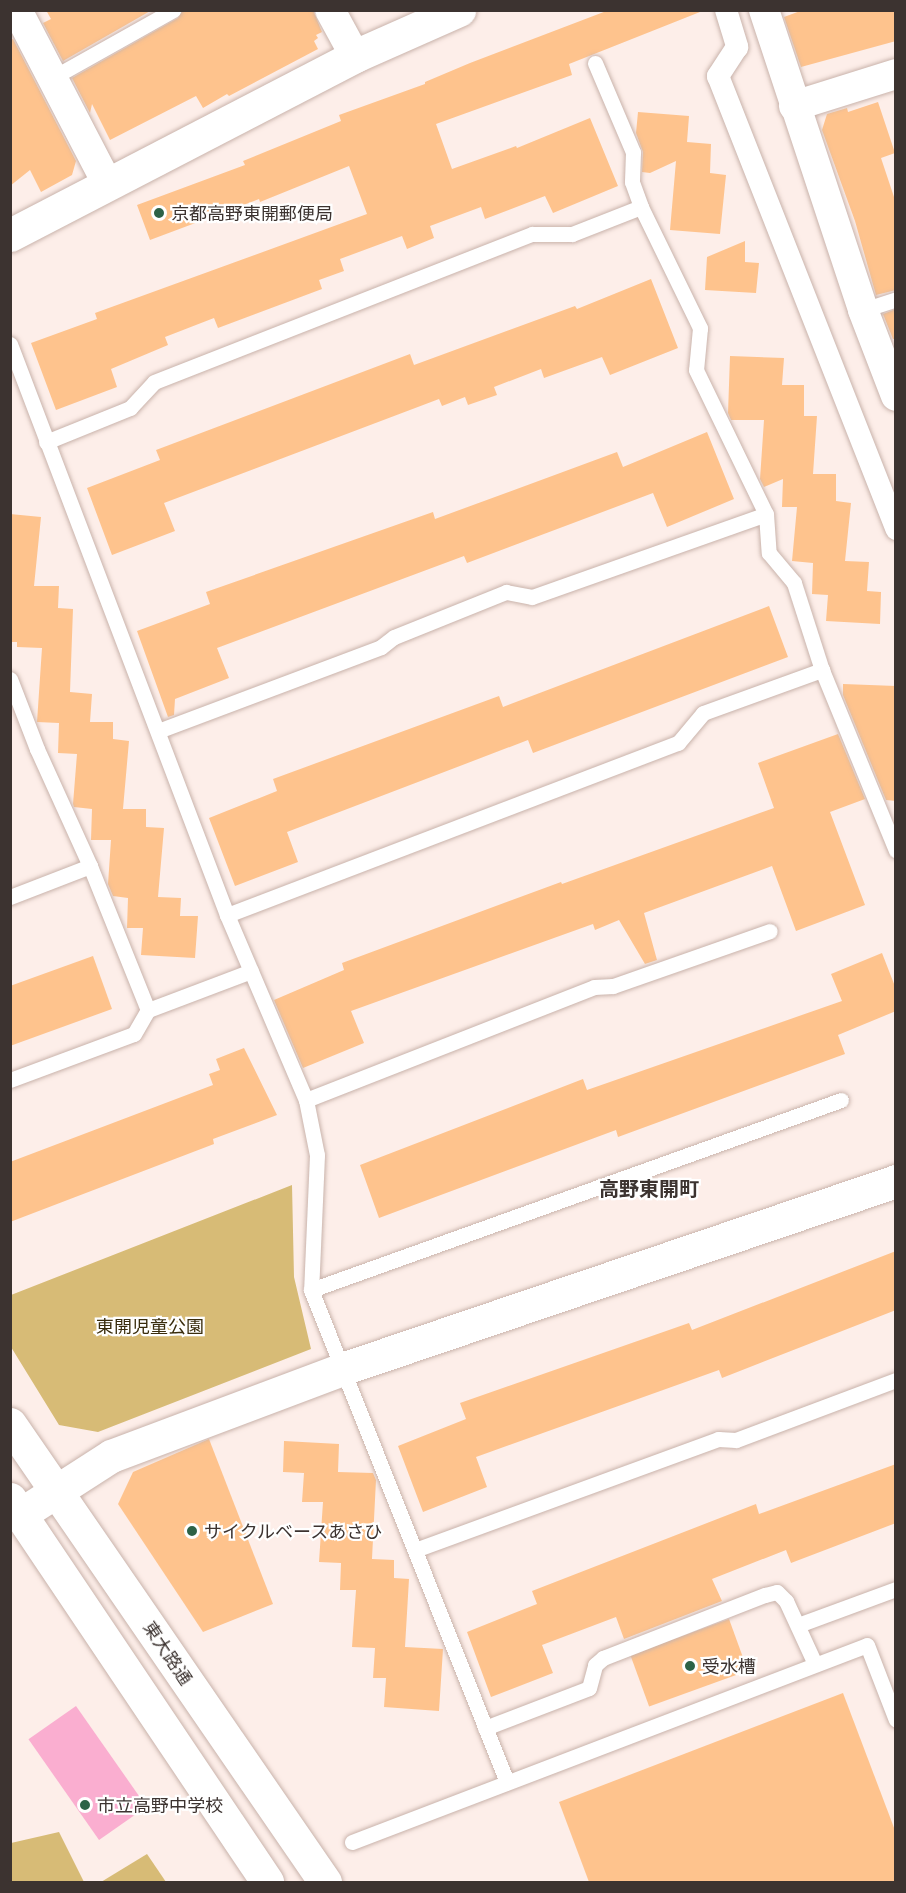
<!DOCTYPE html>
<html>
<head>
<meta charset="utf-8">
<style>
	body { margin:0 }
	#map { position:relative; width:906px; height:1893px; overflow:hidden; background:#fdeee9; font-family:Lato,"Noto Sans JP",sans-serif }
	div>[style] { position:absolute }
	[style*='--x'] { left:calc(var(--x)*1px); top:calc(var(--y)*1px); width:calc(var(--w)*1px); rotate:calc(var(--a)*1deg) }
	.green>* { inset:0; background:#d7bb76 }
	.water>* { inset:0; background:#faaed0; transform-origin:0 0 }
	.building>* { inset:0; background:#fec38d; transform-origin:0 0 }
	.roads { filter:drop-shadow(0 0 2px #c9b3ab) drop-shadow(0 0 2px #c9b3ab) }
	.service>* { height:15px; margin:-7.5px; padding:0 7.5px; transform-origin:7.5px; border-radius:7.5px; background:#fff }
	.pedestrian>* { height:22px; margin:-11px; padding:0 11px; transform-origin:11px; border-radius:11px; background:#fff }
	.minor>* { height:30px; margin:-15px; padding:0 15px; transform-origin:15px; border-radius:15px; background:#fff }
	.tertiary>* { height:33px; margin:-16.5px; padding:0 16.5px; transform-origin:16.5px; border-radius:16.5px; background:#fff }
	.primary>* { height:33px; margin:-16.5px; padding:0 16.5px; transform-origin:16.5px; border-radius:16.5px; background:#fff }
	.dots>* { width:16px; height:16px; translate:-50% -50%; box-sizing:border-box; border:3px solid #fff; border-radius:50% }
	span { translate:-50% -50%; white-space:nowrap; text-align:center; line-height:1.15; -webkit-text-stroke:4.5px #fff; paint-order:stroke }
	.poi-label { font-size:18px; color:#3c3330 }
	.left { translate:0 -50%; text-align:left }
	.park-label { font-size:18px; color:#392c0c }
	.street-label { font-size:18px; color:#3c3330 }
	.neighbourhood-label { font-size:20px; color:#3c3330; font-weight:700 }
	.frame { position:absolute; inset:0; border:12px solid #3c3330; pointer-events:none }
</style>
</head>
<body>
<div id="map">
	<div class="green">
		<i style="clip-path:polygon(292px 1185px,294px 1277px,311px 1349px,98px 1432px,59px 1425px,11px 1347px,11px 1295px)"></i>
		<i style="clip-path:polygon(59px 1832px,84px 1882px,11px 1882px,11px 1843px)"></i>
		<i style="clip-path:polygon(147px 1854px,166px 1882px,101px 1882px)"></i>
	</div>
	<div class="water">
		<i style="left:76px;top:1706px;width:123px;height:58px;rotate:55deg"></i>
	</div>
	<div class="building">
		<i style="clip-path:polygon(46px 10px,152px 10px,63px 61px,43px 23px,51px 19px)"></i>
		<i style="clip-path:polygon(183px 10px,313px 10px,322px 32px,316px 35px,318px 38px,314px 41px,318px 49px,229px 96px,227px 94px,203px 108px,196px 96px,110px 140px,92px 104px,90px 113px,72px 78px,178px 18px)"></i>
		<i style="clip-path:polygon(609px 10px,700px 12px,569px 64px,572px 75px,436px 124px,452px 169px,516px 146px,517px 148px,590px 118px,618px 186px,553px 213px,545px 196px,485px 219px,481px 207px,430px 226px,434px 238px,407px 249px,402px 236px,340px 259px,344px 271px,319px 280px,322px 289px,218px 328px,214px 318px,165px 337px,168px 345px,111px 369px,117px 387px,56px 410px,31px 343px,97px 319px,95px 313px,367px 214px,349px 166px,260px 202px,259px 199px,150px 240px,137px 205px,245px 165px,243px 161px,341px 121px,339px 115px,425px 84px,425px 82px,470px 63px)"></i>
		<i style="clip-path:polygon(803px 10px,896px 10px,896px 41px,801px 67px,784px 17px)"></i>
		<i style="clip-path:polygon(13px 39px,76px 161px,72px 175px,41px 192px,30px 170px,10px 186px,10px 40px)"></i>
		<i style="clip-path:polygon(878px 102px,895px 153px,881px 158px,896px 203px,896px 290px,876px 295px,855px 221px,822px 130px,827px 114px,847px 108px,848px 112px)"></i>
		<i style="clip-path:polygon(638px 112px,689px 116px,687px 142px,711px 144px,710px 173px,726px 175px,720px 234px,670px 230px,676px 161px,650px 173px,642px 172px,643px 152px,636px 133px)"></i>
		<i style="clip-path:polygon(745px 241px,745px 262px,759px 263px,756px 293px,705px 290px,707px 257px)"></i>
		<i style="clip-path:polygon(651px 279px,678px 348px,610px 375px,602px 357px,544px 378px,541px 369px,494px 387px,497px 395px,468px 405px,465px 397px,442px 406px,439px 399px,164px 503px,175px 531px,112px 555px,87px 488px,160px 460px,156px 450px,410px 354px,414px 365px,575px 306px,577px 309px)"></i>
		<i style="clip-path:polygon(896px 309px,896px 339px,893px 339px,883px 314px)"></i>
		<i style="clip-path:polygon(730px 356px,784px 358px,782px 385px,804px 385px,804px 416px,817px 416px,813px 474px,836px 474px,836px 501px,851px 503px,845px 561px,869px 562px,867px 591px,881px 592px,880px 624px,826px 621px,828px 595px,812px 594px,813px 563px,792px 561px,797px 507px,782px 507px,783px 479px,764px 487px,760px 479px,764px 420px,731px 420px,728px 413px)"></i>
		<i style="clip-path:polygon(707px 432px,734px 499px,667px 527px,653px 493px,467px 563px,464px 556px,217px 648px,229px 678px,175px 699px,174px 715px,168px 717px,137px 631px,210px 604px,206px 592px,433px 512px,435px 519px,617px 452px,623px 467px)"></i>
		<i style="clip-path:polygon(10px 514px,41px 517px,34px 586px,59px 586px,58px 608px,73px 609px,70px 692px,92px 694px,90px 722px,113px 722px,113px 739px,129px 741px,123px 809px,146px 809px,146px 827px,164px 828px,158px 897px,181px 898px,180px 916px,198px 916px,195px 958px,141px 955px,143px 928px,127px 928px,128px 898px,113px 896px,108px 884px,111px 840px,91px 840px,92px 809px,74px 807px,73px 804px,77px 754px,58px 753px,59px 723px,37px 722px,42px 648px,17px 647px,17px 642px,10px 642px)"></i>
		<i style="clip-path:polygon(769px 606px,788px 657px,533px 753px,528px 740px,287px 832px,298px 862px,235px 886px,209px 818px,277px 791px,273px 779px,499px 696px,503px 707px)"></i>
		<i style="clip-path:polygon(843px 684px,896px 686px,896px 801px,886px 800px,843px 695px)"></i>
		<i style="clip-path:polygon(838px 734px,865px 799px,830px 812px,865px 905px,796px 931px,772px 866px,644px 913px,657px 960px,645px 964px,619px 920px,595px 930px,593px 924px,351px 1011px,364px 1043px,303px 1068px,274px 1000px,344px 970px,342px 963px,561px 882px,562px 884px,774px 808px,758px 763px)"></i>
		<i style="clip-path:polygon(882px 953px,896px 989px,896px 1011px,838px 1035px,845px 1054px,618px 1137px,616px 1130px,379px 1218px,360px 1165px,583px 1079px,587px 1090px,842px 1001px,831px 974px)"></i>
		<i style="clip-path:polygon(93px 956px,112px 1009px,10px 1046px,10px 986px)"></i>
		<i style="clip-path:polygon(244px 1048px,277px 1115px,213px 1139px,214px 1144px,10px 1222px,10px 1162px,213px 1085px,209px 1074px,220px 1070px,216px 1059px)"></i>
		<i style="clip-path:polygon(896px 1251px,896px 1310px,722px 1378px,719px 1370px,476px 1457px,487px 1487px,423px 1512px,398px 1446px,466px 1419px,460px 1403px,689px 1323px,692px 1330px)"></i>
		<i style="clip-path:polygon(209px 1439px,273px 1604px,203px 1632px,118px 1504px,133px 1472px)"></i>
		<i style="clip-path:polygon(284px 1441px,339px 1444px,338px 1472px,373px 1473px,376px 1480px,372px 1559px,394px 1560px,394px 1578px,409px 1579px,405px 1647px,443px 1649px,439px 1711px,384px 1707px,386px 1678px,373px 1678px,375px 1648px,352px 1647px,356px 1590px,340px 1590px,341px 1563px,319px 1562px,323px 1502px,302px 1502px,304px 1473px,283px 1472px)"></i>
		<i style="clip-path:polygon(896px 1464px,896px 1523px,791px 1563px,786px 1550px,712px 1579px,722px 1601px,624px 1639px,616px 1617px,542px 1645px,553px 1673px,491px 1697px,467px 1632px,537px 1604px,532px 1591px,756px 1504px,759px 1514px)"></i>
		<i style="left:729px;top:1619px;width:55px;height:105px;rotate:70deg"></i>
		<i style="clip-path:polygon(843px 1693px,896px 1833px,896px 1882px,589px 1882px,559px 1802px)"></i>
	</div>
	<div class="roads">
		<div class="service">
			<i style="--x:595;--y:63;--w:97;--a:66.9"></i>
			<i style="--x:633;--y:152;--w:30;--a:92"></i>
			<i style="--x:632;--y:182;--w:27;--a:70"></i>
			<i style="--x:641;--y:207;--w:135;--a:64"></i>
			<i style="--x:700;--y:328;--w:42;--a:95.4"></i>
			<i style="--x:696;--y:370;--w:160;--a:64.1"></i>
			<i style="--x:766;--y:514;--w:39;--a:86"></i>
			<i style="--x:769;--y:553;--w:39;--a:50"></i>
			<i style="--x:794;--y:583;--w:91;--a:72.2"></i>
			<i style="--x:822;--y:670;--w:195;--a:67.7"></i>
			<i style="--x:52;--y:78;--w:139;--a:-29.3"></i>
			<i style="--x:863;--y:310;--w:35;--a:-18"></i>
			<i style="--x:10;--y:344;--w:611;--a:69.19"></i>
			<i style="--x:227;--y:915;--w:201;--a:66.9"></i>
			<i style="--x:306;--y:1100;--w:56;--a:78.7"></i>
			<i style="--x:317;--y:1155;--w:135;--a:92.5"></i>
			<i style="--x:311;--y:1290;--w:530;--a:68.28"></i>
			<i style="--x:46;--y:442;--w:91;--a:-22"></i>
			<i style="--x:130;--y:408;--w:35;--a:-47"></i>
			<i style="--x:154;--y:382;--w:406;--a:-21.4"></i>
			<i style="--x:532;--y:234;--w:40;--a:0"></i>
			<i style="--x:572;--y:234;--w:74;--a:-21.4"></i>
			<i style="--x:10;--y:679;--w:75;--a:68.9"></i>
			<i style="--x:37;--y:749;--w:128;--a:65.6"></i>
			<i style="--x:90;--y:866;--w:155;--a:68.1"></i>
			<i style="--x:158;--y:731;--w:238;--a:-20.6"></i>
			<i style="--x:381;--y:647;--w:16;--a:-38"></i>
			<i style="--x:394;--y:637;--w:121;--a:-21.9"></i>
			<i style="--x:506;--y:592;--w:26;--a:11"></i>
			<i style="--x:532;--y:597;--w:248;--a:-19.5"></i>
			<i style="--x:10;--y:897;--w:86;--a:-21.2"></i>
			<i style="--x:227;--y:915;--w:483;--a:-20.9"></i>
			<i style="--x:678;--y:743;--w:39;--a:-50"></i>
			<i style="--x:703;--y:713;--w:127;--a:-19.9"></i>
			<i style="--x:10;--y:1080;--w:132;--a:-20.4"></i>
			<i style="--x:134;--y:1034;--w:28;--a:-60"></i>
			<i style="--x:148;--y:1010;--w:110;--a:-20.7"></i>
			<i style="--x:306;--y:1100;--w:309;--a:-21.4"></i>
			<i style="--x:594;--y:987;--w:19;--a:-3"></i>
			<i style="--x:613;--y:986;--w:166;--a:-19.3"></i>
			<i style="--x:311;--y:1290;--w:563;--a:-19.72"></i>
			<i style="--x:415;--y:1550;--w:323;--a:-20.1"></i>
			<i style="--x:718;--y:1439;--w:18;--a:3"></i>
			<i style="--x:736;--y:1440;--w:171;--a:-20.6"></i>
			<i style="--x:798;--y:1625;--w:104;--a:-20.2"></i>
			<i style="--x:485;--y:1728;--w:111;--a:-21"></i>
			<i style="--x:589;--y:1688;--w:24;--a:-75"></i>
			<i style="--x:595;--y:1665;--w:11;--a:-41"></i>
			<i style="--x:603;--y:1658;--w:174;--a:-21.3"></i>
			<i style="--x:765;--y:1595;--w:12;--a:-14"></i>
			<i style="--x:777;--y:1592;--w:13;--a:45"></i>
			<i style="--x:786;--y:1601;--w:69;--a:65.3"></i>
			<i style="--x:352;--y:1842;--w:551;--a:-20.93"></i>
			<i style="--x:867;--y:1645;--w:80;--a:68.9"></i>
		</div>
		<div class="pedestrian">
			<i style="--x:726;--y:10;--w:39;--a:73"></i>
			<i style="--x:737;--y:47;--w:35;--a:123"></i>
			<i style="--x:718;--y:76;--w:487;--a:68.5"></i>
		</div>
		<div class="minor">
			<i style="--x:17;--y:10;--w:197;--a:62.5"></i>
			<i style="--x:330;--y:10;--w:52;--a:61.5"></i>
			<i style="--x:764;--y:10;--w:316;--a:71.7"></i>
			<i style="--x:863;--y:310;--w:92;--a:69"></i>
			<i style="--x:794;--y:106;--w:107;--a:-17.4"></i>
		</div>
		<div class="tertiary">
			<i style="--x:10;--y:235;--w:389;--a:-27.4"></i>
			<i style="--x:355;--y:56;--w:114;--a:-23.9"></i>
			<i style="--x:21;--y:1514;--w:107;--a:-32.8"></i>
			<i style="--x:111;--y:1456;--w:247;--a:-20.6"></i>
			<i style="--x:342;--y:1369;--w:585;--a:-18.74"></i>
		</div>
		<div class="primary">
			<i style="--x:10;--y:1424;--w:556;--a:55.48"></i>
			<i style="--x:10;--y:1499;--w:461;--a:56.1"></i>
		</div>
	</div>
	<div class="dots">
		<i style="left:159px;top:213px;background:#2d6247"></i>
		<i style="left:192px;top:1531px;background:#2d6247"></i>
		<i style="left:690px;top:1666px;background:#2d6247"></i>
		<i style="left:85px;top:1805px;background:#2d6247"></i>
	</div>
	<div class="poi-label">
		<span class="left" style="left:171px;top:213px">京都高野東開郵便局</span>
		<span class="left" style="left:204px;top:1531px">サイクルベースあさひ</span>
		<span class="left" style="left:702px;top:1666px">受水槽</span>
		<span class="left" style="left:97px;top:1805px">市立高野中学校</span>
	</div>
	<div class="park-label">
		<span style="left:150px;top:1326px">東開児童公園</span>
	</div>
	<div class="street-label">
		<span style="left:168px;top:1653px;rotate:56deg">東大路通</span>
	</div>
	<div class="neighbourhood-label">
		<span style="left:649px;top:1188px">高野東開町</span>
	</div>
	<div class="frame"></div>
</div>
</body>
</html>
